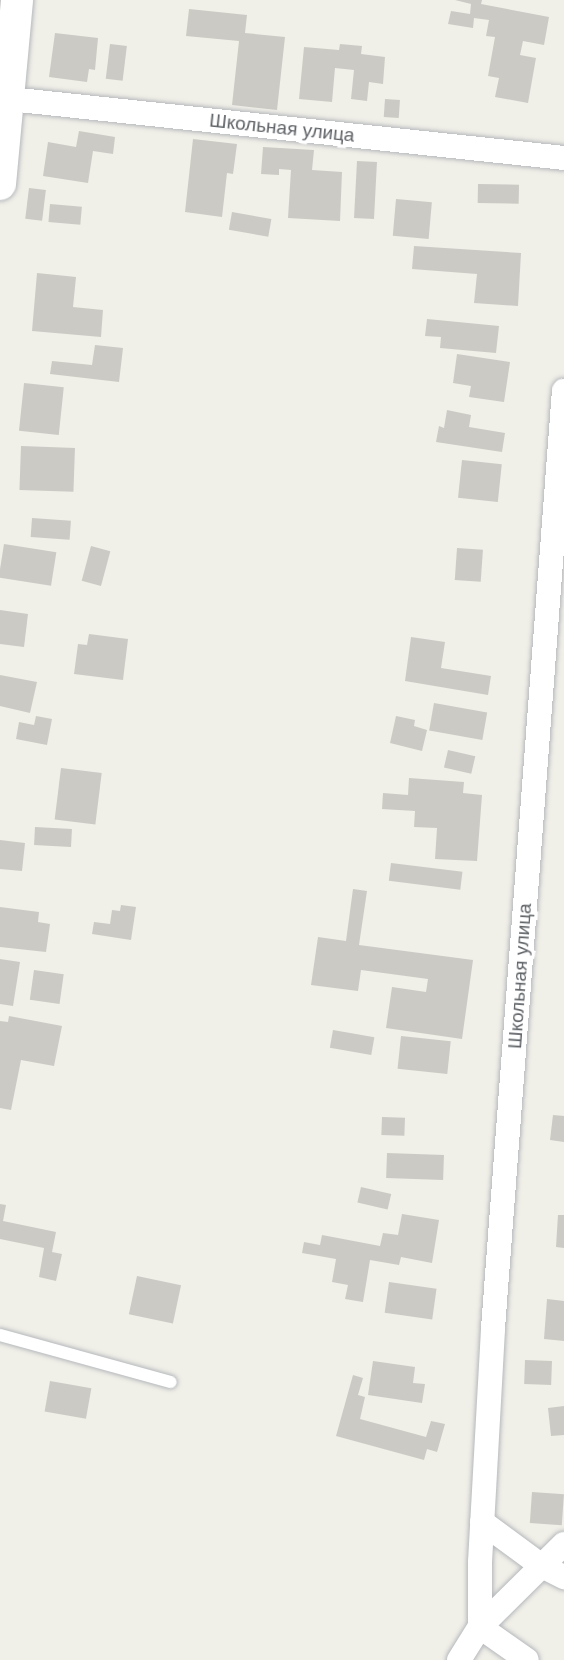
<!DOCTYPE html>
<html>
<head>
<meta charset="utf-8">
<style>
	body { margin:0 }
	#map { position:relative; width:564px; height:1660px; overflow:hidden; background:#f0efe8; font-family:Arial,sans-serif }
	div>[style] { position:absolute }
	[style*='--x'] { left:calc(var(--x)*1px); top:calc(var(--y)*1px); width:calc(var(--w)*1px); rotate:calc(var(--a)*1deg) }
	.building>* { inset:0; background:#cccac4; transform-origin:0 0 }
	.roads { filter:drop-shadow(0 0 2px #b5b8bc) drop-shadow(0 0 2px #b5b8bc) }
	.service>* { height:12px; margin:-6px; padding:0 6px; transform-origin:6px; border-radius:6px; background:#fff }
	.minor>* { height:24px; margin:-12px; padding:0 12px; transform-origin:12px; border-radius:12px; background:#fff }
	.tertiary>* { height:32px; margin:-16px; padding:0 16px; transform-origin:16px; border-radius:16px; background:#fff }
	span { translate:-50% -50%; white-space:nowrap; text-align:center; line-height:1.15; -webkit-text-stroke:7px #fff; paint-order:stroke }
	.street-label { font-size:19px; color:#5f6367 }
</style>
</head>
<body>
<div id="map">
	<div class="building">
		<i style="clip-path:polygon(455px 0,482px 0,481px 4px,549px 17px,544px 45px,523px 41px,520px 55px,536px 58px,528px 103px,495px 97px,499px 78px,488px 76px,495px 37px,486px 36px,489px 20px,474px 18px,473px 28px,448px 24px,451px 11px,470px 14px,471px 4px)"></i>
		<i style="clip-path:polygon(189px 9px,247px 15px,245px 33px,285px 37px,277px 110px,232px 105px,239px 41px,186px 36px)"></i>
		<i style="clip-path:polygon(55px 33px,98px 38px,95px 70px,89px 69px,87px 82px,49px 77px)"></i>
		<i style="left:110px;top:44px;width:17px;height:35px;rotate:7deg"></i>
		<i style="clip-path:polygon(340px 44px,362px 46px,361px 54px,385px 57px,383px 84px,369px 82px,367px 101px,351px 99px,354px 70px,335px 68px,332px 102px,299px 99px,304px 47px,339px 50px)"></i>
		<i style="left:385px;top:99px;width:15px;height:18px;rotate:4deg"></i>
		<i style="clip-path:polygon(79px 131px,115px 137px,113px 154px,93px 151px,88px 183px,43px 176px,48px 142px,76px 147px)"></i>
		<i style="clip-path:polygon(193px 139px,237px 144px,233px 174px,227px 173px,222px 217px,185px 212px)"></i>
		<i style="clip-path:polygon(263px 147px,314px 150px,312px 170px,342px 172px,340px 221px,288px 218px,291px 170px,279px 169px,279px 175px,261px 174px)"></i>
		<i style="left:357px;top:161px;width:20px;height:57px;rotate:3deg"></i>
		<i style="left:478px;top:184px;width:41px;height:19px;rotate:1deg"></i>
		<i style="left:29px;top:188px;width:17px;height:31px;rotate:7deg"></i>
		<i style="left:396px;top:199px;width:36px;height:37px;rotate:5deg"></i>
		<i style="left:50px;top:204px;width:32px;height:18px;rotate:5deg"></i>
		<i style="left:232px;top:212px;width:40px;height:18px;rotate:10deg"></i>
		<i style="clip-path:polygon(414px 246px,521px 253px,518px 306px,474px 303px,477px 274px,412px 269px)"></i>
		<i style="clip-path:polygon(37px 273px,76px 277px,73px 307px,103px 310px,101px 337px,32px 331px)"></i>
		<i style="clip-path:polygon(427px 319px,499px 326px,496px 353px,440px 348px,441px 337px,425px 336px)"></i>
		<i style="clip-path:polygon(95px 345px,123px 348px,119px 382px,50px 374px,52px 361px,92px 365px)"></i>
		<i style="clip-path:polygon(457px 354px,510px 362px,504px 402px,469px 397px,471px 386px,453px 383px)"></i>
		<i style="left:24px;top:383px;width:40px;height:48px;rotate:6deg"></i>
		<i style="clip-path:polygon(447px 410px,471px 415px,469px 427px,505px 433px,502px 452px,436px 442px,439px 426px,444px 428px)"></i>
		<i style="left:21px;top:446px;width:54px;height:44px;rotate:2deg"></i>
		<i style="left:462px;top:460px;width:40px;height:38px;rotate:6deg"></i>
		<i style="left:32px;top:518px;width:39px;height:19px;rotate:4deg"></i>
		<i style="left:4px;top:544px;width:53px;height:34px;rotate:9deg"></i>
		<i style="left:91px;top:546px;width:20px;height:36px;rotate:15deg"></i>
		<i style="left:457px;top:548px;width:26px;height:32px;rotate:4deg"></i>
		<i style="clip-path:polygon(0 610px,28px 614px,24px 647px,0 644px)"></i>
		<i style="clip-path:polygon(89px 634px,128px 639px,123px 680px,74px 674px,78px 644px,87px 645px)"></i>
		<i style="clip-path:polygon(411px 637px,445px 642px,441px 668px,491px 676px,488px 695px,405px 681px)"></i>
		<i style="clip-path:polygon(0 675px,37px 682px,30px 713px,0 706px)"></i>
		<i style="left:434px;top:703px;width:54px;height:28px;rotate:10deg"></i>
		<i style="clip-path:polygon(36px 716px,52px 719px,47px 745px,16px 739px,19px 722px,34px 725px)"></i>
		<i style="clip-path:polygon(396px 716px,415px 720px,414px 726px,427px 730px,422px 751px,390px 743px)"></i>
		<i style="left:448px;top:750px;width:28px;height:18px;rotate:13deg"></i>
		<i style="left:61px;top:768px;width:41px;height:52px;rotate:7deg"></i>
		<i style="clip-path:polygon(409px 778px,464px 782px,463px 793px,482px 795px,477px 861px,435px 859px,437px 828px,414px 827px,415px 811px,382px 809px,383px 793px,408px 795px)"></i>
		<i style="left:35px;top:827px;width:37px;height:18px;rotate:3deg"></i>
		<i style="clip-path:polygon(0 840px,25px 843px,22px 871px,0 869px)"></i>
		<i style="left:391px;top:863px;width:72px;height:18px;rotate:7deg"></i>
		<i style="clip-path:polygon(353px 889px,367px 891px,359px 945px,473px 960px,462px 1039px,386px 1028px,392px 987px,426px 992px,428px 979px,361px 970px,358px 991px,311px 985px,318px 937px,346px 941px)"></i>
		<i style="clip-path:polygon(121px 905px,136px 907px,131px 940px,92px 934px,94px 922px,110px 924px,112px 910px,120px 911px)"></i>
		<i style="clip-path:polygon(0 907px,39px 912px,38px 922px,50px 924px,46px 952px,0 947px)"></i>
		<i style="clip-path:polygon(0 959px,20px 962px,13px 1006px,0 1004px)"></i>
		<i style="left:34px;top:970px;width:30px;height:30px;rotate:8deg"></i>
		<i style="clip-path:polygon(9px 1016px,62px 1026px,54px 1066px,21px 1060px,11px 1110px,0 1108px,0 1021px,8px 1022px)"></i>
		<i style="left:333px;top:1030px;width:42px;height:18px;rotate:10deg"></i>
		<i style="left:401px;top:1036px;width:50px;height:33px;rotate:6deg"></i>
		<i style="clip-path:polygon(553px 1115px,564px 1116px,564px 1142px,550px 1140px)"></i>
		<i style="left:382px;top:1117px;width:23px;height:18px;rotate:2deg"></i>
		<i style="left:387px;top:1153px;width:57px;height:25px;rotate:2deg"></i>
		<i style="left:361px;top:1187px;width:31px;height:16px;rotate:13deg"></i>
		<i style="clip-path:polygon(0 1204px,6px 1205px,3px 1221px,56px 1232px,52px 1252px,62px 1254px,56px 1281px,39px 1277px,44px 1248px,0 1239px)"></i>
		<i style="clip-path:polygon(402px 1214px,439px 1220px,432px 1263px,401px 1257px,399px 1265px,370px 1260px,363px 1302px,345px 1299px,348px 1285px,332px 1282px,336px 1259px,302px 1253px,304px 1242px,320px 1245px,322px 1235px,380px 1246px,383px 1233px,398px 1235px)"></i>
		<i style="clip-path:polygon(558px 1215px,564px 1215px,564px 1248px,556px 1247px)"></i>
		<i style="left:137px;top:1276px;width:45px;height:39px;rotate:12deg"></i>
		<i style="left:389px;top:1282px;width:48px;height:31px;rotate:8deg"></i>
		<i style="clip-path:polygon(547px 1299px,564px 1301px,564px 1341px,544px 1339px)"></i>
		<i style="left:525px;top:1360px;width:27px;height:24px;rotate:2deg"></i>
		<i style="clip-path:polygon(373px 1361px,415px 1367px,413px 1383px,425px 1384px,422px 1403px,368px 1395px)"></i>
		<i style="clip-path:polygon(353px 1375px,363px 1378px,358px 1395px,365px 1397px,360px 1419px,426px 1437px,431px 1421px,445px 1424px,437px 1452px,427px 1449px,424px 1460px,336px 1436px)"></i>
		<i style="left:50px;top:1381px;width:42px;height:31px;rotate:10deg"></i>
		<i style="clip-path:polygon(564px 1406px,564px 1435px,551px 1436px,548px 1408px)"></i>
		<i style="left:532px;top:1492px;width:32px;height:31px;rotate:4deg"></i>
	</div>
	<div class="roads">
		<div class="service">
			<i style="--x:0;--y:1335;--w:177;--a:15.4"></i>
		</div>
		<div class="minor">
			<i style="--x:0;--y:98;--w:567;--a:6.07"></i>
			<i style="--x:482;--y:1522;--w:74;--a:36.3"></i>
			<i style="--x:542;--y:1566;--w:25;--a:27"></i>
			<i style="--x:480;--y:1627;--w:65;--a:-90"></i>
			<i style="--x:480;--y:1562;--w:234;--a:-86.8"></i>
			<i style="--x:493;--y:1328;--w:940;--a:-85.67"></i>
			<i style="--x:480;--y:1627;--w:57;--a:35.1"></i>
			<i style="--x:459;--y:1660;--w:39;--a:-58"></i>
			<i style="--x:480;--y:1627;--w:118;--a:-44.7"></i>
		</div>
		<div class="tertiary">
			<i style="--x:0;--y:184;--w:185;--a:-84.7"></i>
		</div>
	</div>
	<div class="street-label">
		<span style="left:282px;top:128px;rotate:6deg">Школьная улица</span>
		<span style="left:520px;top:976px;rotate:-86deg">Школьная улица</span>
	</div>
</div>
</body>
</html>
